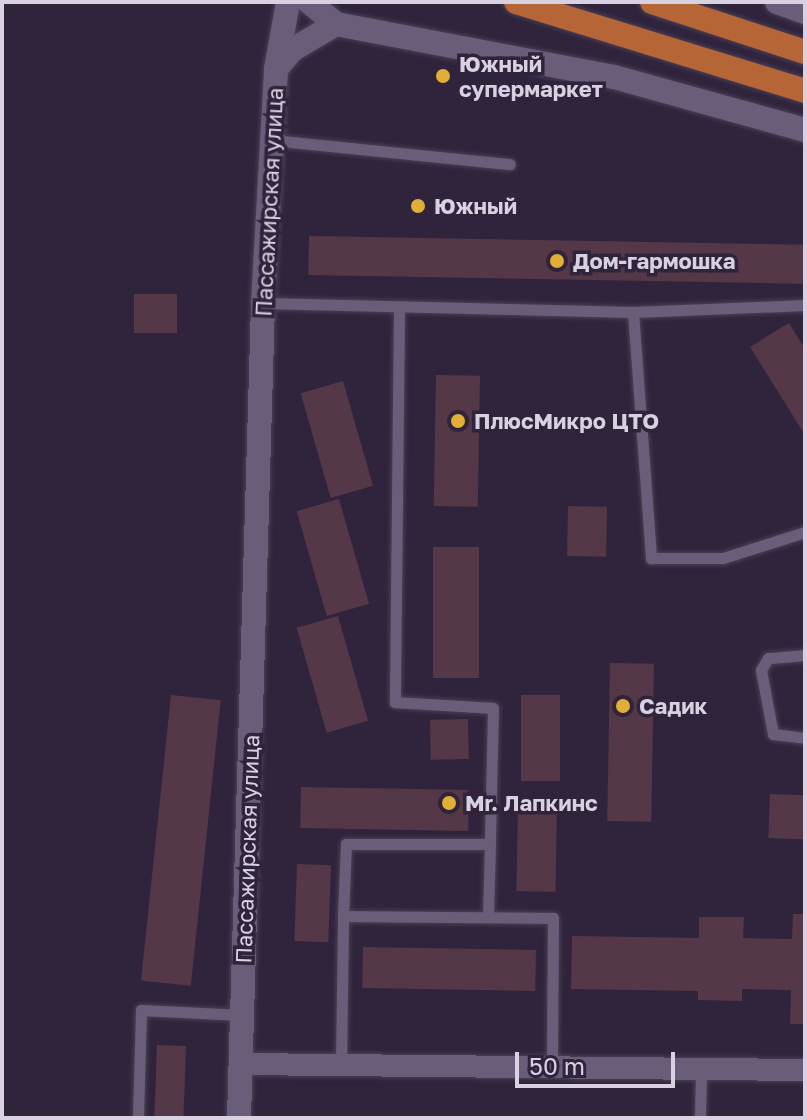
<!DOCTYPE html>
<html>
<head>
<meta charset="utf-8">
<style>
	body { margin:0 }
	#map { position:relative; width:807px; height:1120px; overflow:hidden; background:#30243d; font-family:"Golos Text",sans-serif }
	div>[style] { position:absolute }
	[style*='--x'] { left:calc(var(--x)*1px); top:calc(var(--y)*1px); width:calc(var(--w)*1px); rotate:calc(var(--a)*1deg) }
	.building>* { inset:0; background:#553847; transform-origin:0 0 }
	.roads { filter:drop-shadow(0 0 2px #4a4054) drop-shadow(0 0 2px #4a4054) }
	.service>* { height:11px; margin:-5.5px; padding:0 5.5px; transform-origin:5.5px; border-radius:5.5px; background:#6a5d7a }
	.minor>* { height:22px; margin:-11px; padding:0 11px; transform-origin:11px; border-radius:11px; background:#6a5d7a }
	.tertiary>* { height:24px; margin:-12px; padding:0 12px; transform-origin:12px; border-radius:12px; background:#6a5d7a }
	.primary>* { height:24px; margin:-12px; padding:0 12px; transform-origin:12px; border-radius:12px; background:#b56536 }
	.dots>* { width:22px; height:22px; translate:-50% -50%; box-sizing:border-box; border:4px solid #30243d; border-radius:50% }
	span { translate:-50% -50%; white-space:nowrap; text-align:center; line-height:1.15; -webkit-text-stroke:7px #30243d; paint-order:stroke }
	.poi-label { font-size:22px; color:#d8d1e1; font-weight:700 }
	.left { translate:0 -50%; text-align:left }
	.street-label { font-size:22px; color:#d8d1e1 }
	.frame { position:absolute; inset:0; border:4px solid #d8d1e1; pointer-events:none }
	.scale { position:absolute; left:515px; top:1052px; width:160px; height:36px; box-sizing:border-box; border:4px solid #d8d1e1; border-top:0; padding-left:10px; font-size:24px; line-height:28px; white-space:nowrap; color:#d8d1e1; -webkit-text-stroke:6px #30243d; paint-order:stroke }
</style>
</head>
<body>
<div id="map">
	<div class="building">
		<i style="left:309px;top:236px;width:496px;height:39px;rotate:1deg"></i>
		<i style="left:134px;top:294px;width:43px;height:39px"></i>
		<i style="clip-path:polygon(789px 323px,805px 349px,805px 435px,750px 347px)"></i>
		<i style="left:436px;top:375px;width:44px;height:131px;rotate:1deg"></i>
		<i style="left:343px;top:381px;width:109px;height:44px;rotate:74deg"></i>
		<i style="left:339px;top:499px;width:109px;height:44px;rotate:74deg"></i>
		<i style="left:568px;top:506px;width:39px;height:50px;rotate:1deg"></i>
		<i style="left:433px;top:547px;width:46px;height:131px"></i>
		<i style="left:338px;top:616px;width:109px;height:43px;rotate:74deg"></i>
		<i style="left:610px;top:663px;width:44px;height:158px;rotate:1deg"></i>
		<i style="left:171px;top:695px;width:50px;height:287px;rotate:6deg"></i>
		<i style="left:521px;top:695px;width:39px;height:86px"></i>
		<i style="left:468px;top:719px;width:40px;height:38px;rotate:89deg"></i>
		<i style="left:301px;top:787px;width:168px;height:41px;rotate:1deg"></i>
		<i style="left:770px;top:794px;width:35px;height:44px;rotate:2deg"></i>
		<i style="left:518px;top:805px;width:39px;height:86px;rotate:1deg"></i>
		<i style="left:297px;top:864px;width:34px;height:77px;rotate:2deg"></i>
		<i style="clip-path:polygon(793px 914px,805px 914px,805px 1024px,790px 1024px,791px 990px,742px 989px,742px 1001px,698px 1000px,698px 991px,571px 989px,572px 936px,699px 938px,699px 917px,744px 917px,743px 938px,792px 939px)"></i>
		<i style="left:363px;top:947px;width:173px;height:41px;rotate:1deg"></i>
		<i style="left:157px;top:1045px;width:29px;height:73px;rotate:2deg"></i>
	</div>
	<div class="roads">
		<div class="service">
			<i style="--x:272;--y:140;--w:239;--a:5.8"></i>
			<i style="--x:263;--y:303;--w:370;--a:1.4"></i>
			<i style="--x:633;--y:312;--w:172;--a:-2.3"></i>
			<i style="--x:399;--y:309;--w:393;--a:90.6"></i>
			<i style="--x:395;--y:702;--w:98;--a:3.5"></i>
			<i style="--x:493;--y:708;--w:136;--a:91.3"></i>
			<i style="--x:633;--y:312;--w:247;--a:85.8"></i>
			<i style="--x:651;--y:558;--w:72;--a:0"></i>
			<i style="--x:723;--y:558;--w:86;--a:-17.6"></i>
			<i style="--x:805;--y:655;--w:37;--a:175"></i>
			<i style="--x:768;--y:658;--w:14;--a:120"></i>
			<i style="--x:761;--y:670;--w:65;--a:79.4"></i>
			<i style="--x:773;--y:734;--w:32;--a:7"></i>
			<i style="--x:488;--y:916;--w:72;--a:-88.4"></i>
			<i style="--x:490;--y:844;--w:144;--a:180"></i>
			<i style="--x:346;--y:844;--w:72;--a:92.4"></i>
			<i style="--x:343;--y:916;--w:210;--a:0.5"></i>
			<i style="--x:553;--y:918;--w:149;--a:90.4"></i>
			<i style="--x:341;--y:1065;--w:149;--a:-89.2"></i>
			<i style="--x:138;--y:1118;--w:108;--a:-88.4"></i>
			<i style="--x:141;--y:1010;--w:101;--a:2.8"></i>
			<i style="--x:700;--y:1118;--w:49;--a:-88.8"></i>
		</div>
		<div class="minor">
			<i style="--x:240;--y:1064;--w:565;--a:0.61"></i>
		</div>
		<div class="tertiary">
			<i style="--x:309;--y:2;--w:35;--a:39"></i>
			<i style="--x:336;--y:24;--w:283;--a:10.8"></i>
			<i style="--x:614;--y:77;--w:198;--a:15.5"></i>
			<i style="--x:777;--y:2;--w:30;--a:20"></i>
			<i style="--x:276;--y:69;--w:25;--a:-50"></i>
			<i style="--x:292;--y:50;--w:51;--a:-30.6"></i>
			<i style="--x:239;--y:1118;--w:815;--a:-88.31"></i>
			<i style="--x:263;--y:303;--w:234;--a:-86.8"></i>
			<i style="--x:276;--y:69;--w:68;--a:-79.8"></i>
		</div>
		<div class="primary">
			<i style="--x:516;--y:2;--w:302;--a:17.1"></i>
			<i style="--x:652;--y:2;--w:161;--a:18.1"></i>
		</div>
	</div>
	<div class="dots">
		<i style="left:443px;top:76px;background:#e3ae35"></i>
		<i style="left:418px;top:206px;background:#e3ae35"></i>
		<i style="left:557px;top:261px;background:#e3ae35"></i>
		<i style="left:458px;top:421px;background:#e3ae35"></i>
		<i style="left:623px;top:706px;background:#e3ae35"></i>
		<i style="left:449px;top:803px;background:#e3ae35"></i>
	</div>
	<div class="poi-label">
		<span class="left" style="left:459px;top:76px">Южный<br>супермаркет</span>
		<span class="left" style="left:434px;top:206px">Южный</span>
		<span class="left" style="left:573px;top:261px">Дом-гармошка</span>
		<span class="left" style="left:474px;top:421px">ПлюсМикро ЦТО</span>
		<span class="left" style="left:639px;top:706px">Садик</span>
		<span class="left" style="left:465px;top:803px">Mr. Лапкинс</span>
	</div>
	<div class="street-label">
		<span style="left:269px;top:202px;rotate:-87deg">Пассажирская улица</span>
		<span style="left:247px;top:849px;rotate:-88deg">Пассажирская улица</span>
	</div>
	<div class="frame"></div>
	<div class="scale">50 m</div>
</div>
</body>
</html>
